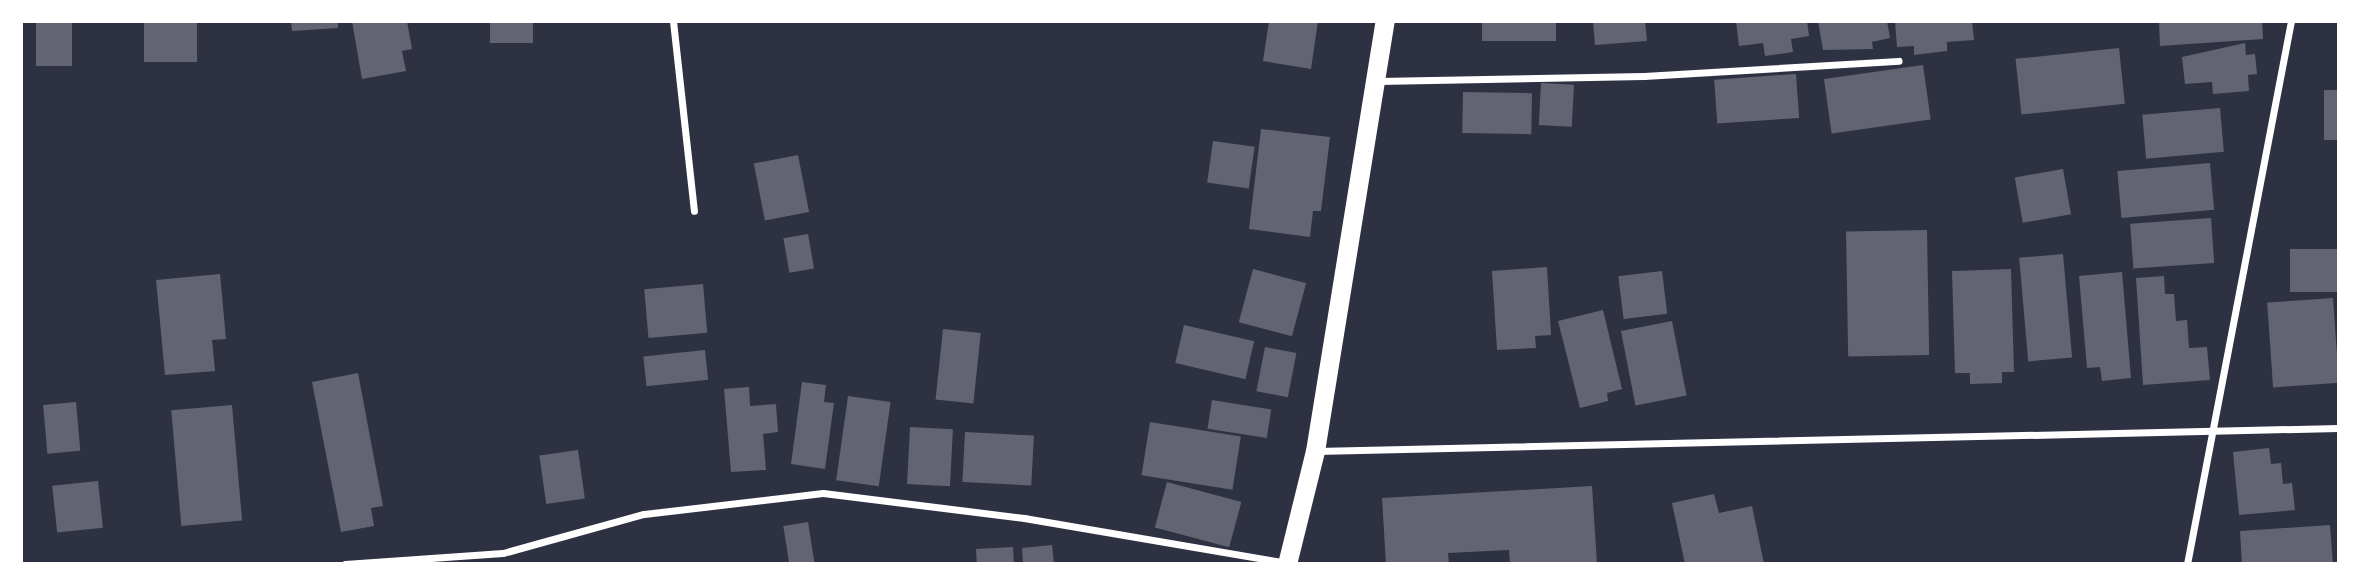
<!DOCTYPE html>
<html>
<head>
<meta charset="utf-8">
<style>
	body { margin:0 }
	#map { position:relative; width:2360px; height:585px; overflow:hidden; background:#2d3142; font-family:Roboto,sans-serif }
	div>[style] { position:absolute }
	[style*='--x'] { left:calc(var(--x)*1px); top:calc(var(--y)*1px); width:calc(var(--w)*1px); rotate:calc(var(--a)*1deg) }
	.building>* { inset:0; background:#626471; transform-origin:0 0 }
	.minor>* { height:7px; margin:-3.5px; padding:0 3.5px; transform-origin:3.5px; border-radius:3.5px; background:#fff }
	.trunk>* { height:19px; margin:-9.5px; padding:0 9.5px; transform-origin:9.5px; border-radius:9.5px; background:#fff }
	span { translate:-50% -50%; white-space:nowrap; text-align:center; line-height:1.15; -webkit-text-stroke:5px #fff; paint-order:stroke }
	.frame { position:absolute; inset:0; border:23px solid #fff; pointer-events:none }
</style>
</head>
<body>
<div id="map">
	<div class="building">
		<i style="left:36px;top:21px;width:36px;height:45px"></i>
		<i style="left:144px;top:21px;width:53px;height:41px"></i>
		<i style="clip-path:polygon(291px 21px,338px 21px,338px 28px,292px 31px)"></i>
		<i style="clip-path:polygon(352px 21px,407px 21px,412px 49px,402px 51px,406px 71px,362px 79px)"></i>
		<i style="left:490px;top:21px;width:43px;height:22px"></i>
		<i style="clip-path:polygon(1269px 21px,1318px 21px,1311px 69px,1263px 61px)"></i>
		<i style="left:1482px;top:21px;width:74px;height:20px"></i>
		<i style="clip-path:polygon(1593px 21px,1645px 21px,1647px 41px,1595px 45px)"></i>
		<i style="clip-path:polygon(1736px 21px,1807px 21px,1809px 36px,1791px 39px,1793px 52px,1765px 56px,1763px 43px,1739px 46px)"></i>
		<i style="clip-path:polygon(1818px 21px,1887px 21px,1890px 38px,1872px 42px,1873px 49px,1823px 50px)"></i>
		<i style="clip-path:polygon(1895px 21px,1972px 21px,1974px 40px,1947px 42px,1947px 51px,1914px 55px,1914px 46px,1897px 47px)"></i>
		<i style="clip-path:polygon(2159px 21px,2262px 21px,2263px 39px,2160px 46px)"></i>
		<i style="clip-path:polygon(2245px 43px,2246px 55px,2255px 54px,2257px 74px,2248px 75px,2249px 91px,2213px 94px,2212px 82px,2185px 84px,2182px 57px)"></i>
		<i style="left:2119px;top:48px;width:56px;height:104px;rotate:84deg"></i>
		<i style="left:1923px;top:65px;width:55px;height:100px;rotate:82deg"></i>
		<i style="left:1796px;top:74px;width:44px;height:82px;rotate:86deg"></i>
		<i style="left:1541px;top:83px;width:33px;height:42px;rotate:3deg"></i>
		<i style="left:2324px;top:90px;width:15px;height:50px"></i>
		<i style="left:1463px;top:92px;width:69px;height:41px;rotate:1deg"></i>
		<i style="left:2220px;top:108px;width:44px;height:78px;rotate:85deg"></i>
		<i style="clip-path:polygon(1261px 129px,1330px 137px,1321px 211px,1313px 211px,1310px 237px,1249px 229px)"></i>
		<i style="left:1213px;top:141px;width:42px;height:42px;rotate:8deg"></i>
		<i style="left:798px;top:155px;width:58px;height:45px;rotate:79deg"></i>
		<i style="left:2210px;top:163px;width:47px;height:93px;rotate:85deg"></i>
		<i style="left:2063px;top:169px;width:46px;height:49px;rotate:80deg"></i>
		<i style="left:2211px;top:218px;width:45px;height:81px;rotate:86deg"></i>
		<i style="left:1927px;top:230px;width:125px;height:81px;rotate:89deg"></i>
		<i style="left:808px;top:234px;width:35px;height:25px;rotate:80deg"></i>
		<i style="left:2290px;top:249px;width:49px;height:43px"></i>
		<i style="left:2063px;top:254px;width:104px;height:44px;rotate:85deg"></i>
		<i style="clip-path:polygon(1547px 267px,1551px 335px,1535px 336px,1536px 348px,1497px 350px,1492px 271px)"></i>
		<i style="left:1253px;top:269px;width:55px;height:55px;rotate:15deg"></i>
		<i style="clip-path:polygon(2011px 269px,2014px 372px,2002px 372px,2002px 383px,1970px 384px,1970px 373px,1955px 373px,1952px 271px)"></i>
		<i style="left:1662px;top:271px;width:43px;height:44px;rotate:83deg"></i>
		<i style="clip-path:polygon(2122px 272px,2131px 378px,2102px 381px,2100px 367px,2087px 368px,2079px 276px)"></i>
		<i style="clip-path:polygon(220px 274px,226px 339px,212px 340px,215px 371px,165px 375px,156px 280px)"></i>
		<i style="clip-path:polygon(2164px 276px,2165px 294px,2174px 294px,2176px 321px,2187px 320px,2189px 348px,2207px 347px,2210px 380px,2143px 385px,2136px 278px)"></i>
		<i style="left:703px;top:284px;width:49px;height:59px;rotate:85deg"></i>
		<i style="left:2333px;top:298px;width:85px;height:66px;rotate:86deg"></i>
		<i style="clip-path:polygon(1603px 310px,1622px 389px,1607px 393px,1608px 401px,1580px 408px,1558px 321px)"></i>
		<i style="left:1672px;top:321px;width:76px;height:52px;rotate:79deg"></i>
		<i style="left:1184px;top:325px;width:72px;height:39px;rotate:13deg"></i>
		<i style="left:943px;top:329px;width:38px;height:71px;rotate:6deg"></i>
		<i style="left:1265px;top:347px;width:32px;height:45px;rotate:11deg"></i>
		<i style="left:705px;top:350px;width:30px;height:62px;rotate:84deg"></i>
		<i style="clip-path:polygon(358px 373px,383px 506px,371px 508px,374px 526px,341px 532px,312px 382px)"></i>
		<i style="clip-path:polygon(802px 382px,826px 385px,824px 402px,834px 403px,825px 469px,791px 464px)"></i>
		<i style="clip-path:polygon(749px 387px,750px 406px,776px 404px,778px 432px,763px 434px,766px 470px,731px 472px,724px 389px)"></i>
		<i style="left:848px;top:396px;width:43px;height:85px;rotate:8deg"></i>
		<i style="left:1212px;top:400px;width:60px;height:29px;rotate:9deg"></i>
		<i style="left:76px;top:402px;width:49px;height:33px;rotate:85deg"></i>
		<i style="left:232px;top:405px;width:116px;height:61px;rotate:85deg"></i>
		<i style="left:1150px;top:422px;width:92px;height:54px;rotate:9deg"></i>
		<i style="left:910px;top:427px;width:43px;height:57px;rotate:3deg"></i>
		<i style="left:965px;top:432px;width:69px;height:50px;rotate:3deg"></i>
		<i style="clip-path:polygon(2269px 448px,2271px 464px,2281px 463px,2283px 484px,2292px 483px,2295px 510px,2239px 515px,2233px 452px)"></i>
		<i style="left:578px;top:450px;width:49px;height:39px;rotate:82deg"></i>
		<i style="left:98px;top:481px;width:47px;height:46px;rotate:84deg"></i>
		<i style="left:1167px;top:482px;width:77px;height:47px;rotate:15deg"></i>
		<i style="clip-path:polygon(1592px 486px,1597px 564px,1510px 564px,1509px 550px,1448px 553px,1449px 564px,1386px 564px,1382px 498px)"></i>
		<i style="clip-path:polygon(1714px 494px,1719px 513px,1752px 506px,1764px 564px,1685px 564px,1672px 503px)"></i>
		<i style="left:808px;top:522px;width:43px;height:25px;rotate:81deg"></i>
		<i style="clip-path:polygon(2330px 525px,2333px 564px,2242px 564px,2240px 531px)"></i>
		<i style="clip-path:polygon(1052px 545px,1054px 564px,1023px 564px,1022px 548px)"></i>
		<i style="left:1013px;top:547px;width:17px;height:37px;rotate:87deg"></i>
	</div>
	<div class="minor">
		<i style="--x:673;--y:21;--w:191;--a:83.7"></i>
		<i style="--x:1378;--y:81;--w:266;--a:-1.1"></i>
		<i style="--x:1644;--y:76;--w:255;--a:-3.4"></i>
		<i style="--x:1316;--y:451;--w:1023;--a:-1.29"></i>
		<i style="--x:345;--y:564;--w:158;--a:-4"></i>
		<i style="--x:503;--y:553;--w:146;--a:-15.5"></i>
		<i style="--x:644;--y:514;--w:180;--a:-6.7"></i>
		<i style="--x:823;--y:493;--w:203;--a:7.1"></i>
		<i style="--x:1024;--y:518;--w:266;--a:9.7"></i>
		<i style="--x:2187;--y:564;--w:553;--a:-79.16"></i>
	</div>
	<div class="trunk">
		<i style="--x:1287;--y:564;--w:116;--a:-76.1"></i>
		<i style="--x:1315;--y:451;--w:436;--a:-80.8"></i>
	</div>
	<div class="frame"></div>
</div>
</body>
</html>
